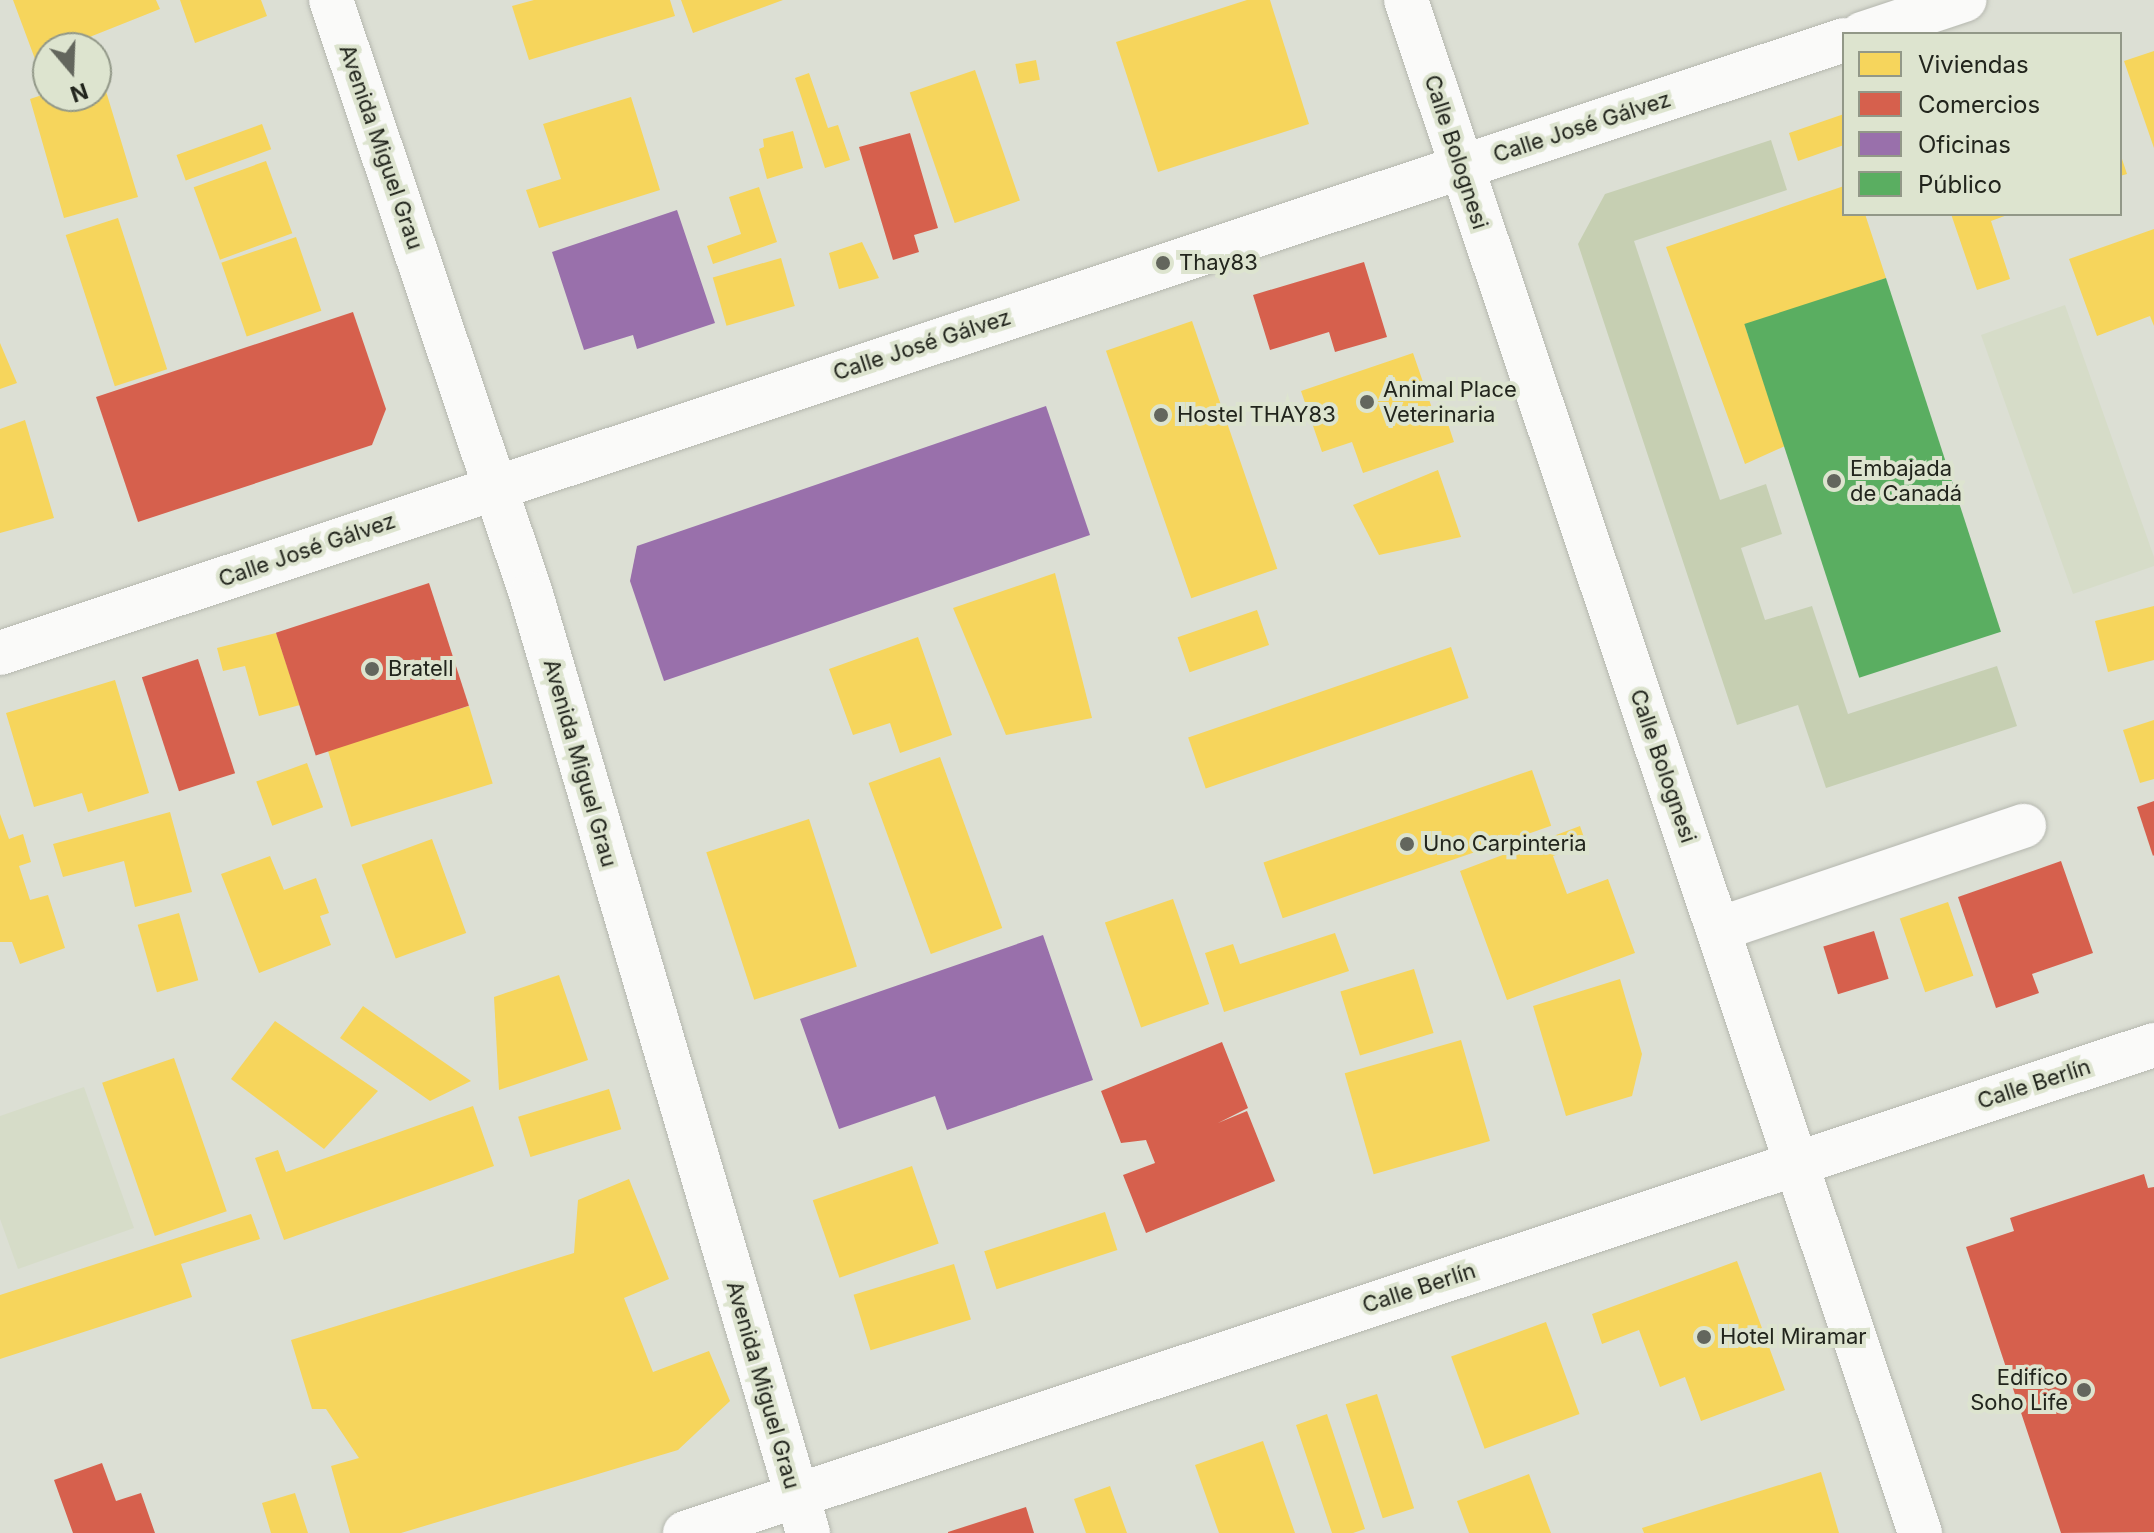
<!DOCTYPE html>
<html>
<head>
<meta charset="utf-8">
<style>
	body { margin:0 }
	#map { position:relative; width:2154px; height:1533px; overflow:hidden; background:#dcdfd4; font-family:Inter,sans-serif }
	div>[style] { position:absolute }
	[style*='--x'] { left:calc(var(--x)*1px); top:calc(var(--y)*1px); width:calc(var(--w)*1px); rotate:calc(var(--a)*1deg) }
	.built>* { inset:0; background:#d6dcc8 }
	.green>* { inset:0; background:#c6cfb2 }
	.homes>* { inset:0; background:#f6d55c; transform-origin:0 0 }
	.shops>* { inset:0; background:#d6604d; transform-origin:0 0 }
	.offices>* { inset:0; background:#9970ab }
	.public>* { inset:0; background:#5aae61; transform-origin:0 0 }
	.roads { filter:drop-shadow(0 0 2px #b5b7af) drop-shadow(0 0 2px #b5b7af) }
	.minor>* { height:44px; margin:-22px; padding:0 22px; transform-origin:22px; border-radius:22px; background:#fafaf9 }
	.major>* { height:44px; margin:-22px; padding:0 22px; transform-origin:22px; border-radius:22px; background:#fafaf9 }
	.dots>* { width:22px; height:22px; translate:-50% -50%; box-sizing:border-box; border:4px solid #dde4cf; border-radius:50% }
	span { translate:-50% -50%; white-space:nowrap; text-align:center; line-height:1.15; -webkit-text-stroke:8px #dde4cf; paint-order:stroke }
	.street-label { font-size:22px; color:#22251d }
	.poi-label { font-size:22px; color:#22251d }
	.left { translate:0 -50%; text-align:left }
	.right { translate:-100% -50%; text-align:right }
	.legend { position:absolute; left:1842px; top:32px; width:280px; height:184px; box-sizing:border-box; background:#dde4cf; border:2px solid #929888; margin:0; padding:10px 14px; list-style:none; font-size:24px; color:#22251d }
	.legend li { display:flex; align-items:center; gap:16px; height:40px }
	.legend b { width:40px; border:2px solid #929888 }
	.north { position:absolute; left:32px; top:32px; width:80px; height:80px; box-sizing:border-box; background:#dde4cf; border:2px solid #929888; border-radius:50%; rotate:161deg; font-size:22px; font-weight:700; line-height:32px; text-align:center; color:#22251d }
	.north::after { content:''; display:block; margin:auto; width:28px; height:36px; background:#63665d; clip-path:polygon(50% 0,100% 100%,50% 72%,0 100%) }
</style>
</head>
<body>
<div id="map">
	<div class="built">
		<i style="clip-path:polygon(2065px 305px,2154px 557px,2154px 566px,2073px 594px,1981px 335px)"></i>
		<i style="clip-path:polygon(84px 1087px,134px 1228px,18px 1269px,0 1219px,0 1116px)"></i>
	</div>
	<div class="green">
		<i style="clip-path:polygon(1771px 140px,1787px 190px,1634px 241px,1720px 500px,1766px 484px,1782px 534px,1741px 548px,1765px 620px,1812px 606px,1848px 714px,1997px 666px,2017px 726px,1826px 788px,1798px 705px,1737px 725px,1578px 244px,1605px 194px)"></i>
	</div>
	<div class="homes">
		<i style="clip-path:polygon(13px 0,156px 0,160px 9px,62px 48px,48px 48px,48px 54px,35px 59px)"></i>
		<i style="clip-path:polygon(180px 0,261px 0,267px 16px,195px 43px)"></i>
		<i style="clip-path:polygon(534px 0,670px 0,675px 16px,529px 60px,512px 6px)"></i>
		<i style="clip-path:polygon(681px 0,783px 0,693px 33px)"></i>
		<i style="clip-path:polygon(1247px 0,1270px 0,1309px 124px,1158px 172px,1116px 42px)"></i>
		<i style="clip-path:polygon(2154px 51px,2154px 148px,2124px 61px)"></i>
		<i style="left:1036px;top:60px;width:20px;height:21px;rotate:79deg"></i>
		<i style="left:975px;top:70px;width:138px;height:69px;rotate:71deg"></i>
		<i style="clip-path:polygon(809px 73px,828px 128px,838px 125px,850px 160px,825px 168px,795px 78px)"></i>
		<i style="clip-path:polygon(102px 78px,138px 197px,64px 218px,30px 99px,48px 93px,96px 96px,96px 80px)"></i>
		<i style="clip-path:polygon(631px 97px,660px 190px,539px 228px,526px 190px,561px 179px,543px 124px)"></i>
		<i style="clip-path:polygon(1844px 114px,1844px 145px,1798px 161px,1789px 133px)"></i>
		<i style="left:262px;top:124px;width:27px;height:91px;rotate:70deg"></i>
		<i style="clip-path:polygon(793px 131px,803px 168px,767px 179px,759px 149px,764px 147px,763px 139px)"></i>
		<i style="clip-path:polygon(2120px 153px,2127px 174px,2120px 176px)"></i>
		<i style="left:266px;top:161px;width:77px;height:77px;rotate:70deg"></i>
		<i style="clip-path:polygon(1844px 186px,1844px 214px,1865px 214px,1886px 278px,1745px 326px,1785px 446px,1745px 464px,1666px 247px)"></i>
		<i style="clip-path:polygon(759px 187px,777px 242px,713px 264px,707px 246px,741px 234px,729px 197px)"></i>
		<i style="clip-path:polygon(1951px 214px,2010px 214px,1991px 221px,2010px 279px,1977px 290px)"></i>
		<i style="left:118px;top:218px;width:159px;height:55px;rotate:72deg"></i>
		<i style="clip-path:polygon(2154px 229px,2154px 326px,2150px 316px,2097px 336px,2069px 259px)"></i>
		<i style="left:296px;top:237px;width:78px;height:79px;rotate:71deg"></i>
		<i style="clip-path:polygon(862px 242px,879px 278px,839px 289px,829px 253px)"></i>
		<i style="left:781px;top:258px;width:50px;height:71px;rotate:74deg"></i>
		<i style="left:1192px;top:321px;width:262px;height:91px;rotate:71deg"></i>
		<i style="clip-path:polygon(0 343px,17px 383px,0 389px)"></i>
		<i style="clip-path:polygon(1413px 353px,1434px 414px,1447px 421px,1454px 442px,1363px 473px,1352px 442px,1322px 452px,1301px 391px)"></i>
		<i style="clip-path:polygon(25px 420px,54px 518px,0 533px,0 429px)"></i>
		<i style="clip-path:polygon(1438px 470px,1461px 537px,1379px 555px,1353px 505px)"></i>
		<i style="clip-path:polygon(1055px 573px,1092px 718px,1006px 735px,953px 608px)"></i>
		<i style="clip-path:polygon(2154px 606px,2154px 660px,2108px 672px,2095px 621px)"></i>
		<i style="left:1257px;top:610px;width:37px;height:84px;rotate:71deg"></i>
		<i style="clip-path:polygon(276px 633px,300px 705px,259px 716px,245px 666px,223px 671px,217px 648px)"></i>
		<i style="clip-path:polygon(918px 637px,952px 735px,900px 753px,890px 723px,853px 735px,829px 669px)"></i>
		<i style="left:1451px;top:647px;width:54px;height:278px;rotate:71deg"></i>
		<i style="clip-path:polygon(115px 680px,149px 793px,88px 812px,82px 793px,34px 807px,6px 713px)"></i>
		<i style="left:469px;top:706px;width:81px;height:148px;rotate:73deg"></i>
		<i style="clip-path:polygon(2154px 720px,2154px 779px,2140px 783px,2123px 730px)"></i>
		<i style="left:940px;top:757px;width:182px;height:76px;rotate:70deg"></i>
		<i style="left:307px;top:763px;width:47px;height:54px;rotate:70deg"></i>
		<i style="left:1532px;top:770px;width:59px;height:284px;rotate:71deg"></i>
		<i style="clip-path:polygon(170px 812px,192px 892px,135px 907px,124px 861px,63px 877px,53px 844px)"></i>
		<i style="clip-path:polygon(0 814px,9px 839px,23px 834px,31px 862px,19px 866px,30px 900px,48px 895px,65px 948px,20px 964px,12px 942px,0 942px)"></i>
		<i style="left:809px;top:819px;width:155px;height:108px;rotate:72deg"></i>
		<i style="clip-path:polygon(1580px 826px,1586px 843px,1553px 856px,1567px 894px,1608px 879px,1635px 953px,1507px 1000px,1460px 871px)"></i>
		<i style="left:432px;top:839px;width:100px;height:75px;rotate:70deg"></i>
		<i style="clip-path:polygon(270px 856px,284px 890px,316px 878px,329px 913px,320px 916px,331px 945px,259px 973px,221px 874px)"></i>
		<i style="left:1173px;top:899px;width:111px;height:72px;rotate:71deg"></i>
		<i style="left:1948px;top:902px;width:78px;height:51px;rotate:71deg"></i>
		<i style="left:179px;top:913px;width:70px;height:43px;rotate:74deg"></i>
		<i style="clip-path:polygon(1335px 933px,1349px 971px,1224px 1012px,1205px 953px,1233px 944px,1240px 964px)"></i>
		<i style="left:1414px;top:969px;width:67px;height:77px;rotate:73deg"></i>
		<i style="clip-path:polygon(559px 975px,588px 1060px,499px 1090px,494px 997px)"></i>
		<i style="clip-path:polygon(1620px 979px,1642px 1054px,1632px 1096px,1566px 1116px,1533px 1006px)"></i>
		<i style="clip-path:polygon(363px 1006px,471px 1081px,430px 1101px,340px 1038px)"></i>
		<i style="clip-path:polygon(275px 1021px,378px 1091px,324px 1149px,231px 1079px)"></i>
		<i style="left:1461px;top:1040px;width:105px;height:121px;rotate:74deg"></i>
		<i style="left:174px;top:1058px;width:162px;height:76px;rotate:71deg"></i>
		<i style="left:609px;top:1089px;width:42px;height:95px;rotate:73deg"></i>
		<i style="clip-path:polygon(473px 1106px,494px 1166px,284px 1240px,255px 1158px,278px 1150px,286px 1172px)"></i>
		<i style="left:912px;top:1166px;width:82px;height:105px;rotate:71deg"></i>
		<i style="clip-path:polygon(629px 1179px,669px 1279px,624px 1298px,653px 1372px,709px 1351px,730px 1401px,678px 1450px,401px 1533px,350px 1533px,331px 1466px,359px 1458px,326px 1409px,312px 1409px,291px 1340px,574px 1253px,578px 1200px)"></i>
		<i style="left:1105px;top:1212px;width:40px;height:127px;rotate:72deg"></i>
		<i style="clip-path:polygon(251px 1214px,260px 1239px,181px 1264px,192px 1297px,0 1359px,0 1295px)"></i>
		<i style="clip-path:polygon(1737px 1261px,1785px 1390px,1701px 1421px,1685px 1377px,1660px 1387px,1639px 1330px,1602px 1344px,1592px 1314px)"></i>
		<i style="left:954px;top:1264px;width:58px;height:105px;rotate:73deg"></i>
		<i style="left:1546px;top:1322px;width:98px;height:101px;rotate:70deg"></i>
		<i style="left:1377px;top:1394px;width:120px;height:33px;rotate:72deg"></i>
		<i style="clip-path:polygon(1327px 1414px,1365px 1529px,1353px 1533px,1332px 1533px,1296px 1425px)"></i>
		<i style="clip-path:polygon(1263px 1441px,1295px 1533px,1219px 1533px,1195px 1465px)"></i>
		<i style="clip-path:polygon(1821px 1472px,1839px 1533px,1644px 1533px,1642px 1528px)"></i>
		<i style="clip-path:polygon(1529px 1474px,1551px 1533px,1469px 1533px,1457px 1501px)"></i>
		<i style="clip-path:polygon(1110px 1486px,1127px 1533px,1086px 1533px,1074px 1499px)"></i>
		<i style="clip-path:polygon(295px 1493px,308px 1533px,271px 1533px,262px 1503px)"></i>
	</div>
	<div class="shops">
		<i style="clip-path:polygon(910px 133px,938px 228px,914px 235px,919px 252px,893px 260px,859px 147px)"></i>
		<i style="clip-path:polygon(1364px 262px,1387px 337px,1335px 352px,1329px 332px,1270px 350px,1253px 295px)"></i>
		<i style="clip-path:polygon(353px 312px,386px 409px,372px 445px,138px 522px,96px 397px)"></i>
		<i style="left:429px;top:583px;width:129px;height:161px;rotate:72deg"></i>
		<i style="left:198px;top:659px;width:120px;height:59px;rotate:72deg"></i>
		<i style="clip-path:polygon(2154px 801px,2154px 855px,2153px 856px,2137px 807px)"></i>
		<i style="clip-path:polygon(2061px 861px,2093px 953px,2032px 974px,2039px 993px,1996px 1008px,1958px 897px)"></i>
		<i style="left:1874px;top:931px;width:50px;height:53px;rotate:73deg"></i>
		<i style="clip-path:polygon(1222px 1042px,1248px 1108px,1218px 1123px,1247px 1111px,1275px 1181px,1146px 1233px,1123px 1175px,1155px 1163px,1146px 1140px,1121px 1143px,1101px 1091px)"></i>
		<i style="clip-path:polygon(2144px 1174px,2148px 1188px,2154px 1187px,2154px 1532px,2061px 1533px,1966px 1247px,2014px 1231px,2010px 1218px)"></i>
		<i style="clip-path:polygon(102px 1463px,116px 1501px,141px 1493px,155px 1533px,73px 1533px,54px 1480px)"></i>
		<i style="clip-path:polygon(1026px 1507px,1034px 1533px,948px 1533px,948px 1532px)"></i>
	</div>
	<div class="offices">
		<i style="clip-path:polygon(677px 210px,715px 323px,637px 349px,633px 335px,584px 350px,552px 252px)"></i>
		<i style="clip-path:polygon(1046px 406px,1090px 535px,664px 681px,630px 581px,637px 546px)"></i>
		<i style="clip-path:polygon(1043px 935px,1093px 1080px,947px 1130px,935px 1096px,839px 1129px,800px 1019px)"></i>
	</div>
	<div class="public">
		<i style="left:1886px;top:278px;width:372px;height:149px;rotate:72deg"></i>
	</div>
	<div class="roads">
		<div class="minor">
			<i style="--x:331;--y:0;--w:627;--a:71.39"></i>
			<i style="--x:531;--y:594;--w:979;--a:73.56"></i>
			<i style="--x:1862;--y:34;--w:108;--a:-18.4"></i>
			<i style="--x:0;--y:653;--w:1943;--a:-18.39"></i>
			<i style="--x:1719;--y:929;--w:322;--a:-18.7"></i>
			<i style="--x:685;--y:1533;--w:1548;--a:-18.38"></i>
		</div>
		<div class="major">
			<i style="--x:1406;--y:0;--w:1617;--a:71.46"></i>
		</div>
	</div>
	<div class="dots">
		<i style="left:1163px;top:263px;background:#63665d"></i>
		<i style="left:1367px;top:402px;background:#63665d"></i>
		<i style="left:1161px;top:415px;background:#63665d"></i>
		<i style="left:1834px;top:481px;background:#63665d"></i>
		<i style="left:372px;top:669px;background:#63665d"></i>
		<i style="left:1407px;top:844px;background:#63665d"></i>
		<i style="left:1704px;top:1337px;background:#63665d"></i>
		<i style="left:2084px;top:1390px;background:#63665d"></i>
	</div>
	<div class="street-label">
		<span style="left:1582px;top:127px;rotate:-18deg">Calle José Gálvez</span>
		<span style="left:381px;top:147px;rotate:71deg">Avenida Miguel Grau</span>
		<span style="left:1456px;top:152px;rotate:72deg">Calle Bolognesi</span>
		<span style="left:922px;top:345px;rotate:-18deg">Calle José Gálvez</span>
		<span style="left:307px;top:550px;rotate:-19deg">Calle José Gálvez</span>
		<span style="left:580px;top:763px;rotate:74deg">Avenida Miguel Grau</span>
		<span style="left:1663px;top:766px;rotate:71deg">Calle Bolognesi</span>
		<span style="left:2034px;top:1084px;rotate:-18deg">Calle Berlín</span>
		<span style="left:1419px;top:1288px;rotate:-18deg">Calle Berlín</span>
		<span style="left:763px;top:1385px;rotate:74deg">Avenida Miguel Grau</span>
	</div>
	<div class="poi-label">
		<span class="left" style="left:1179px;top:263px">Thay83</span>
		<span class="left" style="left:1383px;top:402px">Animal Place<br>Veterinaria</span>
		<span class="left" style="left:1177px;top:415px">Hostel THAY83</span>
		<span class="left" style="left:1850px;top:481px">Embajada<br>de Canadá</span>
		<span class="left" style="left:388px;top:669px">Bratell</span>
		<span class="left" style="left:1423px;top:844px">Uno Carpinteria</span>
		<span class="left" style="left:1720px;top:1337px">Hotel Miramar</span>
		<span class="right" style="left:2068px;top:1390px">Edifico<br>Soho Life</span>
	</div>
	<ul class="legend">
	<li><b style="height:22px;background:#f6d55c"></b>Viviendas</li>
	<li><b style="height:22px;background:#d6604d"></b>Comercios</li>
	<li><b style="height:22px;background:#9970ab"></b>Oficinas</li>
	<li><b style="height:22px;background:#5aae61"></b>Público</li>
	</ul>
	<div class="north">N</div>
</div>
</body>
</html>
